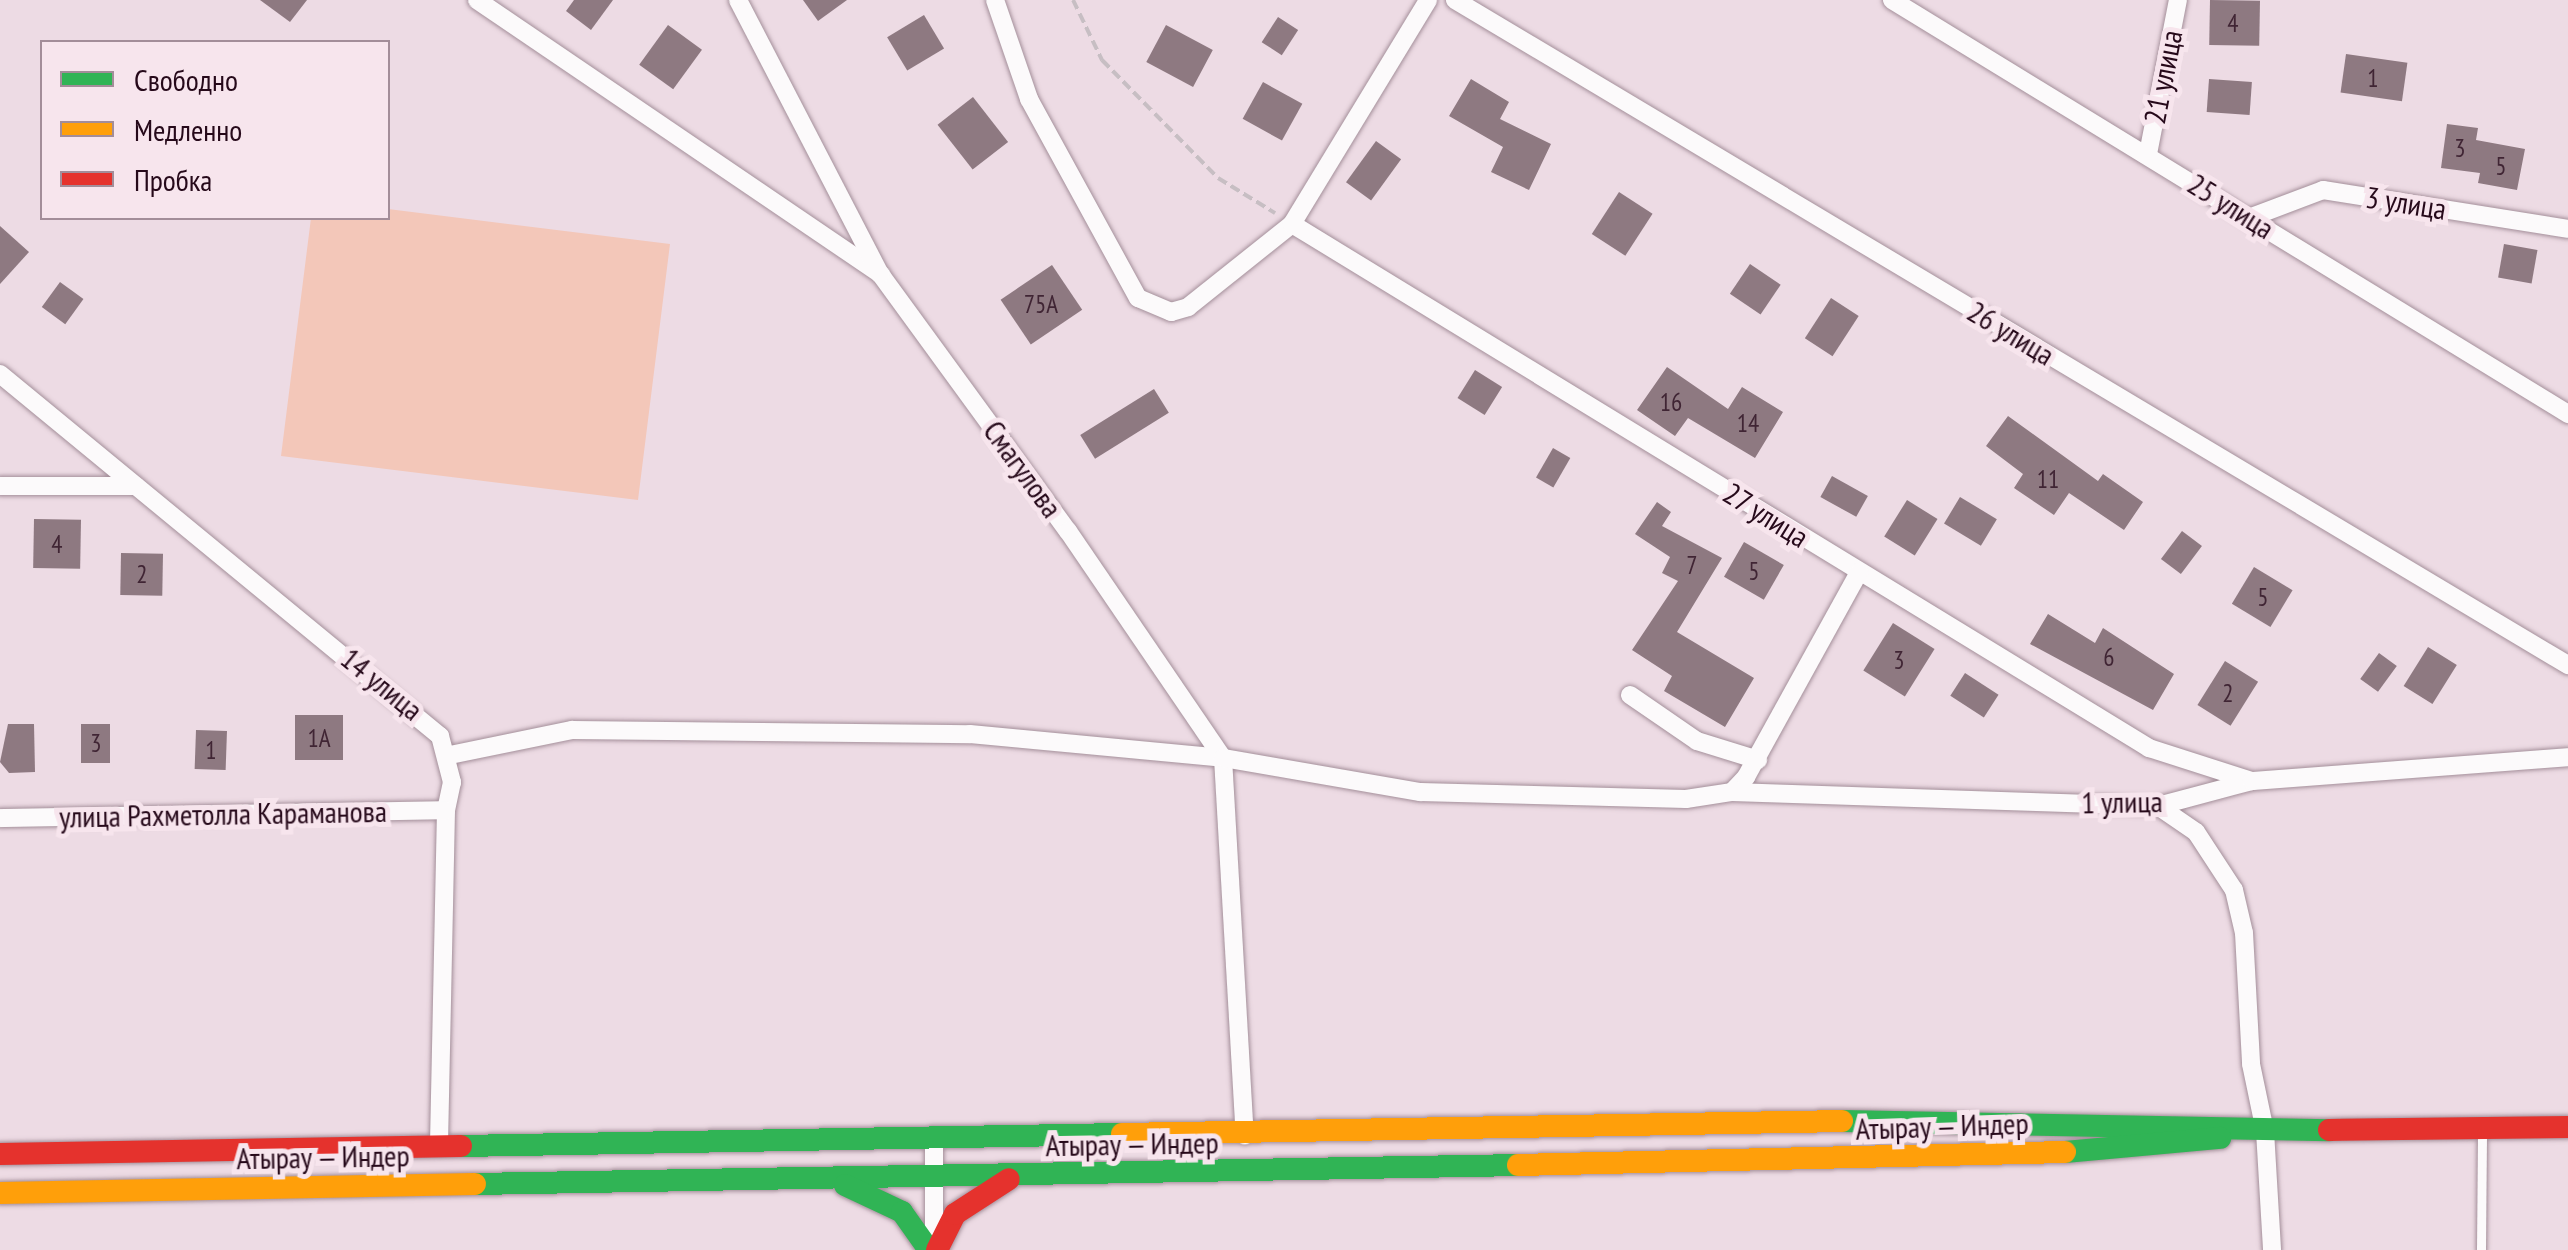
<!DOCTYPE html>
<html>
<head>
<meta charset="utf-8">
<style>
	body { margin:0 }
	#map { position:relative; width:2568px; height:1250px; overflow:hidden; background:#eddbe4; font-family:"PT Sans Narrow",sans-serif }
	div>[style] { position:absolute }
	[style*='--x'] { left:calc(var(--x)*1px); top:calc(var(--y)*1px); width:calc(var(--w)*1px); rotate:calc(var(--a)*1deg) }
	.green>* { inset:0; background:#f3c7b9 }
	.building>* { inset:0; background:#8e7981; transform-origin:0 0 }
	.path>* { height:4px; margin-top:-2px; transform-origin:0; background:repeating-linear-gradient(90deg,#c7bec3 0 10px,transparent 0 15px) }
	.roads { filter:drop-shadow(0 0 2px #a48f9a) drop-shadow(0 0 2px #a48f9a) }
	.lane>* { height:9px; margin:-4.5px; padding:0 4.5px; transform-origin:4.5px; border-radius:4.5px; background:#fcfafb }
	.street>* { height:18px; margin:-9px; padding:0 9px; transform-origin:9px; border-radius:9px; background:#fcfafb }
	.fast>* { height:22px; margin:-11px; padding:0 11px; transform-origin:11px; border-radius:11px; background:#30b455 }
	.slow>* { height:22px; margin:-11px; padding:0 11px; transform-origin:11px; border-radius:11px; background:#ff9f0a }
	.jam>* { height:22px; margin:-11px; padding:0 11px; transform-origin:11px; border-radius:11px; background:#e5322d }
	span { translate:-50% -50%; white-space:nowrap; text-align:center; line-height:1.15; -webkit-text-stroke:10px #f7e5ed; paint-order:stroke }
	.number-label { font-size:25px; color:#402534 }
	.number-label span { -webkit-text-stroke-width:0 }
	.street-label { font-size:30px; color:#26091a }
	.legend { position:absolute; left:40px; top:40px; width:350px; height:180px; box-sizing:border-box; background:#f7e5ed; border:2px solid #a38d99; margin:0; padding:12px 18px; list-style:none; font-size:30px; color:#26091a }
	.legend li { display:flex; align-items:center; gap:20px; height:50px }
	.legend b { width:50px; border:2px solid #a38d99 }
</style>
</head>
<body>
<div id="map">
	<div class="green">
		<i style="clip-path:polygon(388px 209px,670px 244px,638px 500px,281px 456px,311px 218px,388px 218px)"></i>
	</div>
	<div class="building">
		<i style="clip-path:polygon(260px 0,307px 0,290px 22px)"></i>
		<i style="clip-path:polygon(574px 0,613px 0,591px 30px,566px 11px)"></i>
		<i style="clip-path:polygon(803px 0,847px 0,818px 21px)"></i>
		<i style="left:2210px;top:0;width:50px;height:45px;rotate:1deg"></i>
		<i style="left:924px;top:15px;width:39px;height:43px;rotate:59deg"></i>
		<i style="left:1278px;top:17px;width:24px;height:30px;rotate:33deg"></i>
		<i style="left:668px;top:25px;width:42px;height:49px;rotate:36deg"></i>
		<i style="left:1166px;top:25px;width:53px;height:42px;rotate:28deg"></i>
		<i style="left:2346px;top:54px;width:62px;height:39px;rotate:8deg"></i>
		<i style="clip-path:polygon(1471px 79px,1509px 102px,1500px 119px,1551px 144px,1529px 190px,1491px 172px,1503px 147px,1449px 116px)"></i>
		<i style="left:2209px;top:79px;width:43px;height:33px;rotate:4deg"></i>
		<i style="left:1263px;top:82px;width:45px;height:42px;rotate:29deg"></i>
		<i style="left:973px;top:97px;width:57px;height:45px;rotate:52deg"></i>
		<i style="clip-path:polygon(2447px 124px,2478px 128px,2476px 140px,2525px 149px,2517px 190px,2478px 183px,2480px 173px,2441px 168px)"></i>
		<i style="left:1376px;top:141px;width:31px;height:51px;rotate:36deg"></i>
		<i style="left:1619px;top:192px;width:40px;height:50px;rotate:33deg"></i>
		<i style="clip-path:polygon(0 226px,29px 252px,0 284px)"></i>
		<i style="left:2504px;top:244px;width:34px;height:34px;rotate:10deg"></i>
		<i style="left:1750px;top:264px;width:37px;height:36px;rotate:34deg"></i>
		<i style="left:1052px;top:265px;width:54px;height:62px;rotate:56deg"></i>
		<i style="left:60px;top:282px;width:29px;height:31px;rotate:36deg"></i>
		<i style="left:1831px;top:298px;width:33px;height:48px;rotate:33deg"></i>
		<i style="clip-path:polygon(1667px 367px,1728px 409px,1742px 387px,1783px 412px,1755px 458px,1688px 418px,1675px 436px,1637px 410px)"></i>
		<i style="left:1475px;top:370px;width:32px;height:33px;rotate:32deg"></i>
		<i style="left:1154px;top:389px;width:28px;height:87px;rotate:58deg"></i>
		<i style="clip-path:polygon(2008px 416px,2098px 481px,2103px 474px,2143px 502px,2124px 530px,2069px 493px,2054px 515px,2014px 488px,2023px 474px,1986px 446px)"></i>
		<i style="left:1553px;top:448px;width:20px;height:34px;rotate:30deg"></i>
		<i style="left:1832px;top:476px;width:41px;height:24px;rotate:29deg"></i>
		<i style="left:1960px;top:497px;width:43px;height:31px;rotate:31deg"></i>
		<i style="left:1907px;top:500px;width:36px;height:43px;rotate:32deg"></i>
		<i style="clip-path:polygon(1657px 502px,1671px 512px,1662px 526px,1722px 558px,1677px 632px,1754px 678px,1725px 727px,1664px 691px,1672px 676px,1632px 650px,1678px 581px,1662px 573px,1670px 557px,1635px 534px)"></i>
		<i style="left:34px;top:519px;width:47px;height:49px;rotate:1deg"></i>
		<i style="left:2182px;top:531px;width:25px;height:35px;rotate:37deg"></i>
		<i style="left:1744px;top:542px;width:46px;height:40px;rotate:30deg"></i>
		<i style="left:121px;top:553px;width:42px;height:42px;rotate:1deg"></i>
		<i style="left:2254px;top:567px;width:45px;height:43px;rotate:31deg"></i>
		<i style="clip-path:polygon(2048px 614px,2095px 643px,2103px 628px,2174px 674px,2153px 710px,2030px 644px)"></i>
		<i style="left:1893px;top:623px;width:49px;height:56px;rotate:32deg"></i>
		<i style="left:2428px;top:647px;width:34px;height:46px;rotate:32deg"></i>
		<i style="left:2379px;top:653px;width:22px;height:32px;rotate:36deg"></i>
		<i style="left:2225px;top:661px;width:39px;height:52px;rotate:32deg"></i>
		<i style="left:1965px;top:673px;width:40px;height:27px;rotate:33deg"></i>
		<i style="left:295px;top:715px;width:48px;height:45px"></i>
		<i style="clip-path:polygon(8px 724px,34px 724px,35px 772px,9px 773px,0 762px)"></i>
		<i style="left:81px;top:724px;width:29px;height:39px"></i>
		<i style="left:196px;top:730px;width:31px;height:39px;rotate:2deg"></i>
	</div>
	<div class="path">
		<i style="--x:1073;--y:0;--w:67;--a:64.2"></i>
		<i style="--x:1102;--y:60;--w:165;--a:45.5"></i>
		<i style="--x:1218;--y:178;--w:67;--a:31.6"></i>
	</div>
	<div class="roads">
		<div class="lane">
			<i style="--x:2481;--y:1250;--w:117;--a:-89.5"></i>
		</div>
		<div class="street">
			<i style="--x:477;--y:0;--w:489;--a:34.2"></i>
			<i style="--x:881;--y:275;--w:317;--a:53.9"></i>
			<i style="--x:1068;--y:531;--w:275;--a:55.7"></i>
			<i style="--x:1223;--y:758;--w:378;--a:86.7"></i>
			<i style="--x:738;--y:0;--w:309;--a:62.6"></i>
			<i style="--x:995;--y:0;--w:105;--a:71"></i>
			<i style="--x:1029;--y:99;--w:227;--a:61.3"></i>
			<i style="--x:1138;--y:298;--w:36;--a:23"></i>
			<i style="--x:1171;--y:312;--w:18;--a:-16"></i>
			<i style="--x:1188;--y:307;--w:133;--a:-38.6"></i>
			<i style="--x:1292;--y:224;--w:262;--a:-58.7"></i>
			<i style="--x:1455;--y:0;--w:1297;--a:30.86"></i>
			<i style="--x:1892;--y:0;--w:793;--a:31.48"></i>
			<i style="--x:2148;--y:154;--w:157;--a:-79"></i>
			<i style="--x:2249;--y:218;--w:79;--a:-20.7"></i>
			<i style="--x:2323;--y:190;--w:248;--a:9"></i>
			<i style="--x:1292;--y:224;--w:1005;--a:31.44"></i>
			<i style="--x:2149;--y:748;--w:108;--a:17.8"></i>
			<i style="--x:0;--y:374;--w:570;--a:39.45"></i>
			<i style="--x:440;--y:736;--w:48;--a:75.4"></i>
			<i style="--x:452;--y:782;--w:29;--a:102"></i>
			<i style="--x:446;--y:810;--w:336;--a:91.2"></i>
			<i style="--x:0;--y:486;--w:136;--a:0"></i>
			<i style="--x:1630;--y:695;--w:81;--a:34.5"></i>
			<i style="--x:1697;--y:741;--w:64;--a:17.3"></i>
			<i style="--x:450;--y:755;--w:125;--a:-11.6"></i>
			<i style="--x:572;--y:730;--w:398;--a:0.6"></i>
			<i style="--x:970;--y:734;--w:254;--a:5.4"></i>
			<i style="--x:1223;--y:758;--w:200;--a:9.8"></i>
			<i style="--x:1420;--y:792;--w:266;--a:1.5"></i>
			<i style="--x:1686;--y:799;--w:47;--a:-8.7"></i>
			<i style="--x:1732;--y:792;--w:21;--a:-47"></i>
			<i style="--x:1746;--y:777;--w:234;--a:-61.1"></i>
			<i style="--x:1732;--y:792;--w:426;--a:1.9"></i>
			<i style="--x:2158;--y:806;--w:97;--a:-14.9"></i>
			<i style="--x:2252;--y:781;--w:317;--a:-4.3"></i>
			<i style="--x:2158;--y:806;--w:46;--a:34.4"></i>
			<i style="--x:2196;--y:832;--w:69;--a:56.8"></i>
			<i style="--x:2234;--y:890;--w:44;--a:76.9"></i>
			<i style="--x:2244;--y:933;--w:131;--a:86.9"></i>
			<i style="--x:2251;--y:1064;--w:68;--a:78.2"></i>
			<i style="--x:2265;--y:1131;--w:119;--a:86.6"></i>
			<i style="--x:0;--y:818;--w:446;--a:-1"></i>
			<i style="--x:934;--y:1250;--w:113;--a:-90"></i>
		</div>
		<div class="fast">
			<i style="--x:1842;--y:1121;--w:487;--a:1.1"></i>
			<i style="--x:461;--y:1146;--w:661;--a:-1.04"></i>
			<i style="--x:2065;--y:1152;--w:156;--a:-5.2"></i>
			<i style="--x:475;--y:1184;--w:1043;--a:-1.04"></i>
			<i style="--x:845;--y:1185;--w:63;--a:25.3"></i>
			<i style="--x:902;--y:1212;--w:47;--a:54.6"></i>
		</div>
		<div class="slow">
			<i style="--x:1122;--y:1134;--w:720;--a:-1.03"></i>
			<i style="--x:1518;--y:1165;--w:547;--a:-1.36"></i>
			<i style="--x:0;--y:1193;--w:475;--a:-1.1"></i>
		</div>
		<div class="jam">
			<i style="--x:2329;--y:1130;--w:239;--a:-0.7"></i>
			<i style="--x:0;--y:1154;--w:461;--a:-1"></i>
			<i style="--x:937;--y:1250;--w:40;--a:-63.4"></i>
			<i style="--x:955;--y:1214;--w:64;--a:-32.9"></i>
		</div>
	</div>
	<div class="number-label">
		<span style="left:2233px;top:23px">4</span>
		<span style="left:2373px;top:78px">1</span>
		<span style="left:2460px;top:148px">3</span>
		<span style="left:2501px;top:166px">5</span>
		<span style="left:1041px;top:304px">75А</span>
		<span style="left:1671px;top:402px">16</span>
		<span style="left:1748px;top:423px">14</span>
		<span style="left:2048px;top:479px">11</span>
		<span style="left:57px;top:544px">4</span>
		<span style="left:1692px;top:565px">7</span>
		<span style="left:1754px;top:571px">5</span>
		<span style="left:142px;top:574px">2</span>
		<span style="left:2263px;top:597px">5</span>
		<span style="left:2109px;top:657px">6</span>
		<span style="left:1899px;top:660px">3</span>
		<span style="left:2228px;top:693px">2</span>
		<span style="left:319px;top:738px">1А</span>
		<span style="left:96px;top:743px">3</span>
		<span style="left:211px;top:750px">1</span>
	</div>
	<div class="street-label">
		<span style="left:2163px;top:77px;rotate:-79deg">21 улица</span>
		<span style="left:2406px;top:203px;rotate:9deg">3 улица</span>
		<span style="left:2231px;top:206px;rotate:32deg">25 улица</span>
		<span style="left:2011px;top:333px;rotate:31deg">26 улица</span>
		<span style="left:1023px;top:469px;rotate:54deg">Смагулова</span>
		<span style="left:1766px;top:515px;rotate:32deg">27 улица</span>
		<span style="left:382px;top:684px;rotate:39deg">14 улица</span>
		<span style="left:2122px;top:802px;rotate:-1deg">1 улица</span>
		<span style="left:223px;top:814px;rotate:-1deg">улица Рахметолла Караманова</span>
		<span style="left:1942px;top:1126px;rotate:-2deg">Атырау — Индер</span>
		<span style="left:1132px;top:1144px;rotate:-1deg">Атырау — Индер</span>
		<span style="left:323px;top:1157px;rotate:-1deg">Атырау — Индер</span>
	</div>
	<ul class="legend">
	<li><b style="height:12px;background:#30b455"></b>Свободно</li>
	<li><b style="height:12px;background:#ff9f0a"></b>Медленно</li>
	<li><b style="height:12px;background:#e5322d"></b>Пробка</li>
	</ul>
</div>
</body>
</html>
